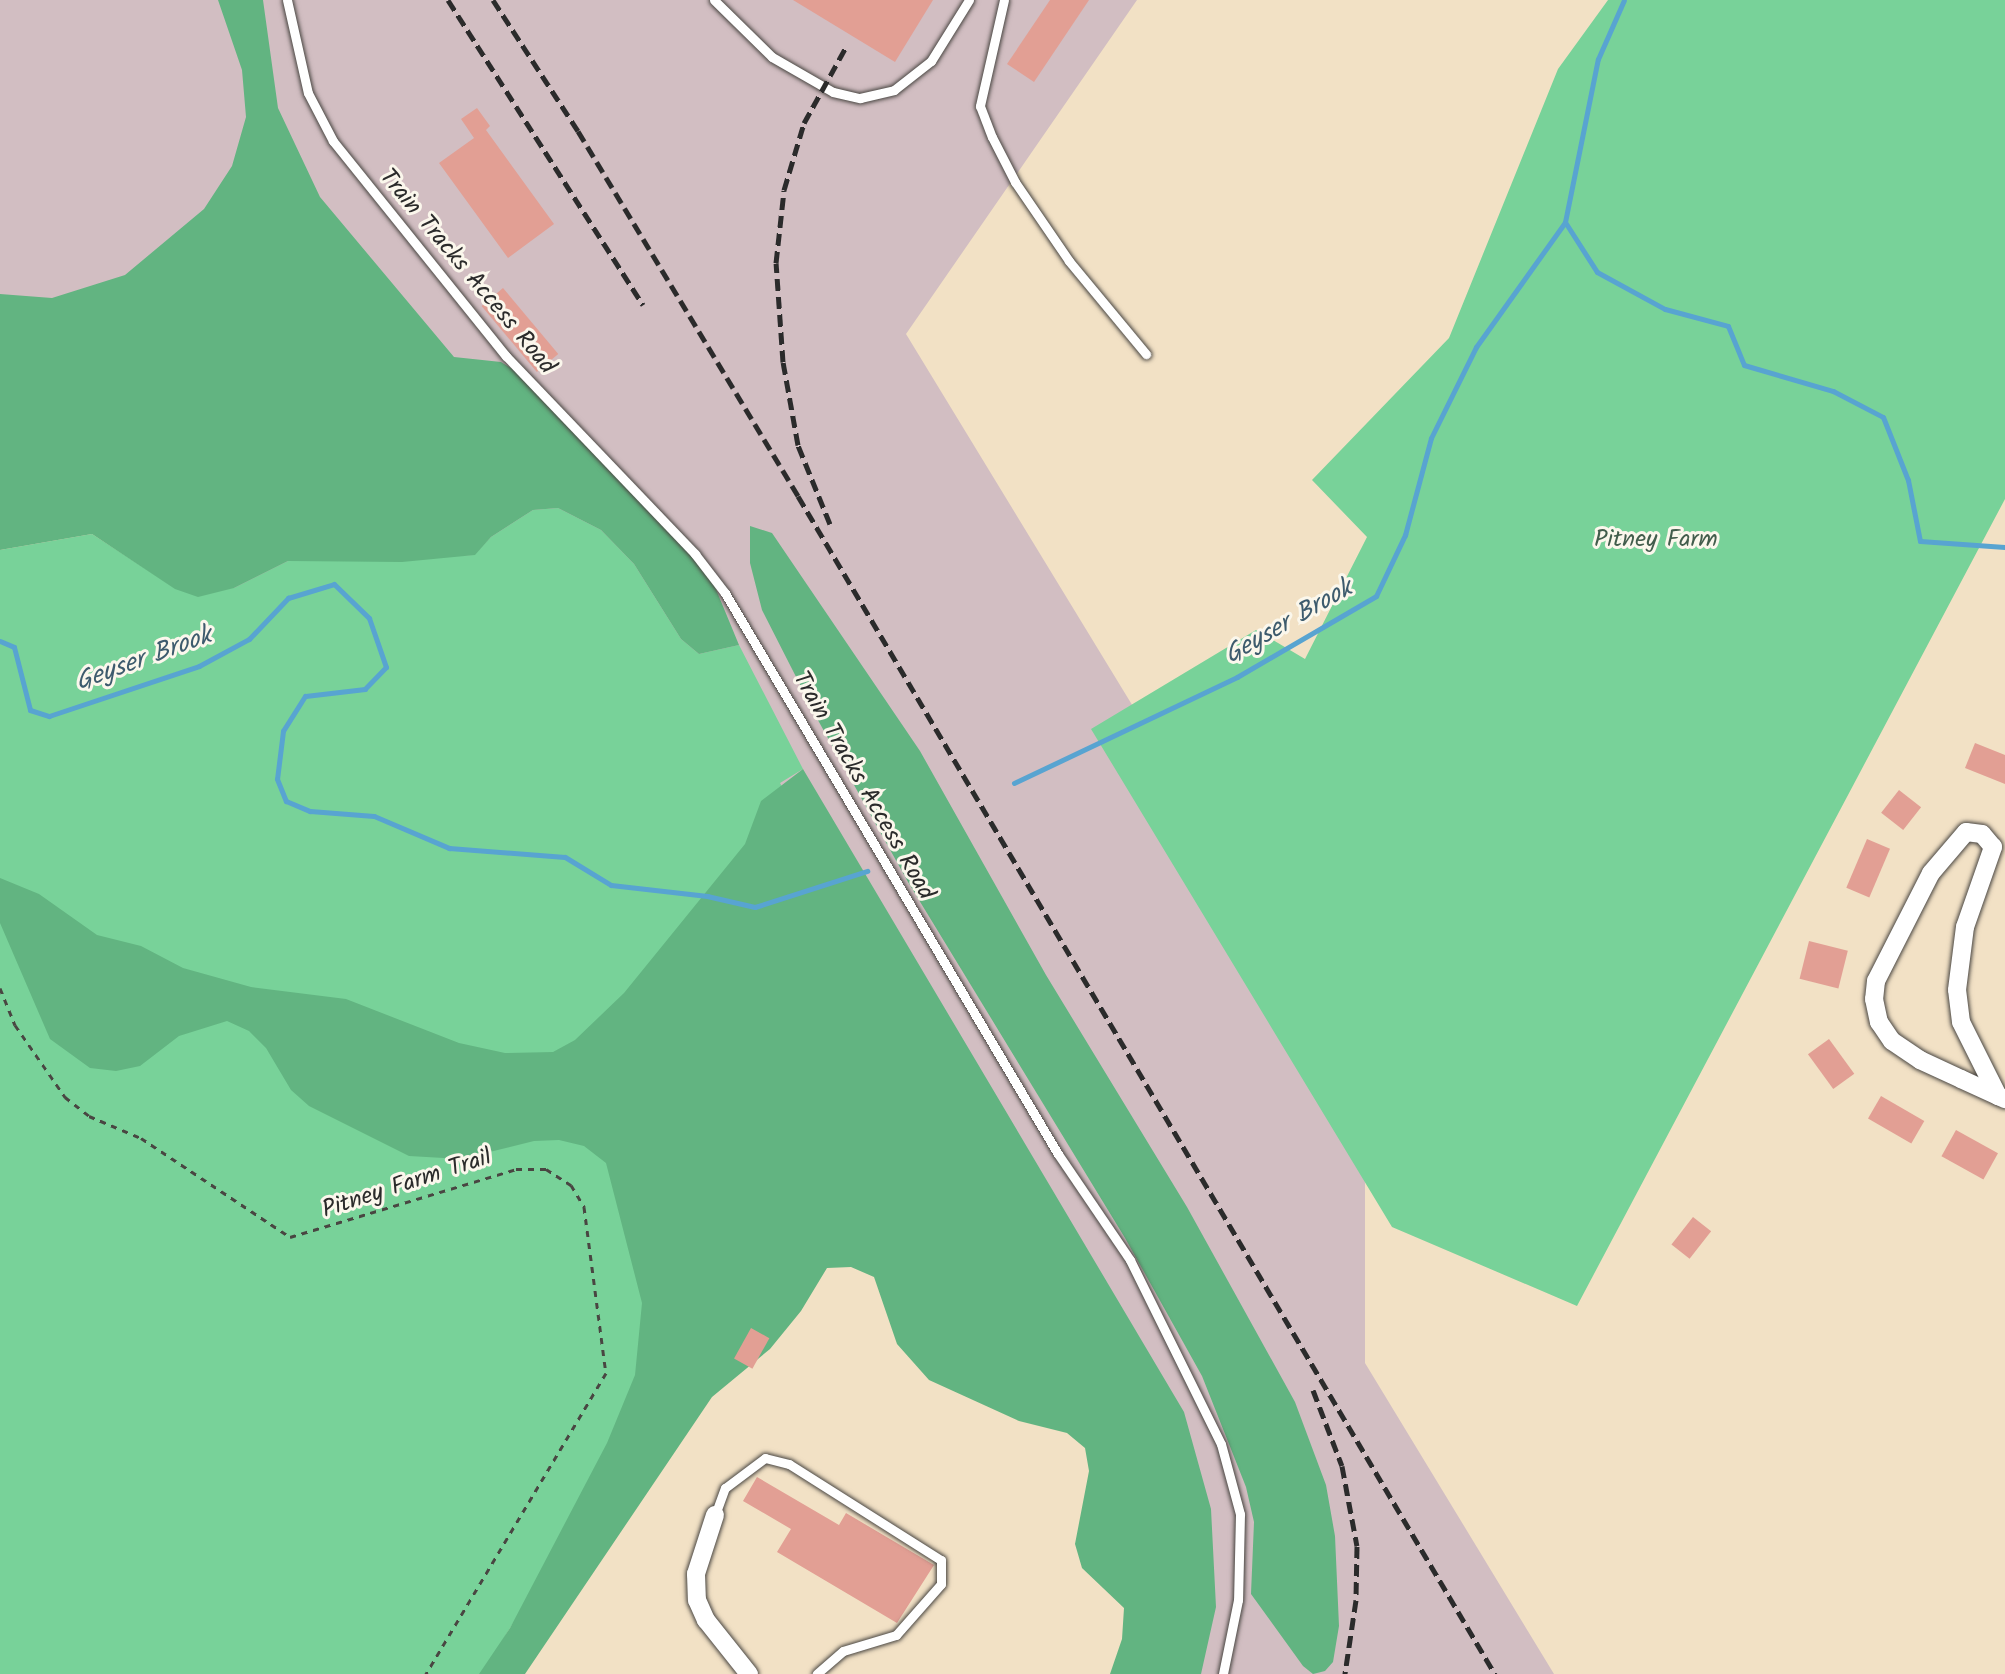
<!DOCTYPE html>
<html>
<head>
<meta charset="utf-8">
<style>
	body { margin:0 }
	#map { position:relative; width:2005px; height:1674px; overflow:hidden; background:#f2e1c5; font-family:Kalam,sans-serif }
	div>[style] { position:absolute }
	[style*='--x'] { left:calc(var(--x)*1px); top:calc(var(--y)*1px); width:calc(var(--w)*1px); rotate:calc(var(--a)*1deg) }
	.industrial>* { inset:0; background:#d2bec2 }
	.green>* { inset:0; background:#78d299 }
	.forest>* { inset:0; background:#62b481 }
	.stream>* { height:5px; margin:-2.5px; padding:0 2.5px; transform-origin:2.5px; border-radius:2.5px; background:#58a4d1 }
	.building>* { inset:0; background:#e29f94; transform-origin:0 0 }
	.path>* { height:3px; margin-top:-1.5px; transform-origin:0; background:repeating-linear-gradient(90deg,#494642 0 6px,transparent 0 12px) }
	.roads { filter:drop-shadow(0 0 2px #494642) drop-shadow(0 0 2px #494642) }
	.service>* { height:9px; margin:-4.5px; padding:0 4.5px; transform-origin:4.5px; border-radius:4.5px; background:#fff }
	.minor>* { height:18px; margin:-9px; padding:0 9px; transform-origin:9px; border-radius:9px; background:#fff }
	.rail>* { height:5px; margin-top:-2.5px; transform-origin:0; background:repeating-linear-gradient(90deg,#2b2b2b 0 12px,transparent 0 18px) }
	span { translate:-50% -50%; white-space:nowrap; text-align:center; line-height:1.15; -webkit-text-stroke:6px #fbf7ec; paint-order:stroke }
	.street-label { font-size:24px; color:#2b2b2b }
	.park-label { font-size:24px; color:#425d4c }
	.water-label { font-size:26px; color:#3d5b6d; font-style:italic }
</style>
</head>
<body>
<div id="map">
	<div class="industrial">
		<i style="clip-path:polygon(0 0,1137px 0,906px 334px,1365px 1087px,1365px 1363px,1554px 1674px,1178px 1674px,1186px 1501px,0 367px)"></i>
	</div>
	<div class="green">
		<i style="clip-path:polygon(1608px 0,2005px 0,2005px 499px,1577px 1306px,1392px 1227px,1091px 729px,1256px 630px,1305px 659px,1367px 537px,1312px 480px,1449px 338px,1558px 69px)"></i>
		<i style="clip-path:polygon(558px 508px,601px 530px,634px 564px,681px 639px,699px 654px,739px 645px,803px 769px,780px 783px,897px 994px,482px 1674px,0 1674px,0 550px,92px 534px,175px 588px,234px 588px,288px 561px,474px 555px,491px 537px,533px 510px)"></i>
	</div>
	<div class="forest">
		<i style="clip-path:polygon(218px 0,263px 0,278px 108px,320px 197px,454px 357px,501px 362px,522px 375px,708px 570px,739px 645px,699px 654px,681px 639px,634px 564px,601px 530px,558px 508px,533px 510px,491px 537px,475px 555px,402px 562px,288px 561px,234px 588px,198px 597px,175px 589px,92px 534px,0 550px,0 294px,52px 298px,125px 275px,204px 209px,232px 166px,246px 117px,242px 70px)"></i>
		<i style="clip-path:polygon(750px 526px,772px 533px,920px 751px,1046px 975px,1187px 1207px,1295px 1402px,1326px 1485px,1335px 1536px,1339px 1626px,1333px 1662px,1325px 1671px,1313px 1674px,1303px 1666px,1251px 1594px,1254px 1522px,1246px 1487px,1202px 1376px,1125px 1238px,908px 882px,819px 722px,762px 610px,750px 563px)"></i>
		<i style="clip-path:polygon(803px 769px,1184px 1412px,1211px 1509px,1216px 1607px,1201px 1674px,1110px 1674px,1122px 1639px,1124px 1608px,1082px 1568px,1075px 1544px,1089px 1471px,1085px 1448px,1067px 1433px,1019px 1421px,929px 1380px,897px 1344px,874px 1277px,851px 1267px,827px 1268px,801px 1311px,770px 1349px,712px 1397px,525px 1674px,479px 1674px,510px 1628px,607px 1443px,635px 1375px,642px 1303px,606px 1163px,584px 1146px,559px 1140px,534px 1141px,461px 1159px,409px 1156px,309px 1106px,291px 1090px,266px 1048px,249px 1031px,227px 1021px,179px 1036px,140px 1066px,116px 1071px,90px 1068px,50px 1039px,0 923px,0 878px,39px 894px,97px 935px,141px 946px,183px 968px,251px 987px,346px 999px,459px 1043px,505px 1053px,553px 1052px,575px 1040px,624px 993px,745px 844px,761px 801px)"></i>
	</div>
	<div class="stream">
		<i style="--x:1565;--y:222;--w:59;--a:57.4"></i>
		<i style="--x:1597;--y:272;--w:77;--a:28.6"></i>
		<i style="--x:1665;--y:309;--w:65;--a:15.1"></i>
		<i style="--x:1728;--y:326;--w:42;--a:67.7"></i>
		<i style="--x:1744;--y:365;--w:93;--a:16.3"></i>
		<i style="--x:1833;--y:391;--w:56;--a:27.5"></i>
		<i style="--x:1883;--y:417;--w:68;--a:68.4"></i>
		<i style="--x:1908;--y:480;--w:62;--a:78.9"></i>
		<i style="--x:1920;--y:541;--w:85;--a:4"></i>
		<i style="--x:0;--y:641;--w:15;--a:23"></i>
		<i style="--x:14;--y:647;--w:65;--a:75.7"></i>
		<i style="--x:30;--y:710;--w:20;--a:18"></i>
		<i style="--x:49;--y:716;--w:158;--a:-18.4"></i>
		<i style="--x:199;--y:666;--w:57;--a:-28.4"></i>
		<i style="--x:249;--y:639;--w:57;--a:-46.4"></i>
		<i style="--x:288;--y:598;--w:48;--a:-16.9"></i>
		<i style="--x:334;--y:584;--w:49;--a:44.2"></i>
		<i style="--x:369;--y:618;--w:52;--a:70.9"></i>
		<i style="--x:386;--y:667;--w:30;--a:134"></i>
		<i style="--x:365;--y:689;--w:60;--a:173.3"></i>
		<i style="--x:305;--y:696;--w:41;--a:122.2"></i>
		<i style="--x:283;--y:731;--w:48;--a:97.1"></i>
		<i style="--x:277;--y:779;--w:24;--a:68"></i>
		<i style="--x:286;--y:801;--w:26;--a:23"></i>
		<i style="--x:310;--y:811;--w:64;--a:4.5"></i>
		<i style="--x:374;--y:816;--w:82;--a:23.1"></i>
		<i style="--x:449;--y:848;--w:116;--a:4.4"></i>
		<i style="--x:565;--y:857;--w:54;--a:31.3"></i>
		<i style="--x:611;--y:885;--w:97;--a:6.5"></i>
		<i style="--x:707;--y:896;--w:49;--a:12.9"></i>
		<i style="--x:755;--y:907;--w:118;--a:-17.8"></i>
		<i style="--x:1014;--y:783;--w:247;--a:-25.4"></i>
		<i style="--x:1237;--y:677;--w:161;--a:-30.2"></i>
		<i style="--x:1376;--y:596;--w:68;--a:-64.6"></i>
		<i style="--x:1405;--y:535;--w:100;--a:-75"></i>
		<i style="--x:1431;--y:438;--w:102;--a:-63.7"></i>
		<i style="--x:1476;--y:347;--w:153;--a:-54.5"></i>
		<i style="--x:1565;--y:222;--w:166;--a:-78.6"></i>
		<i style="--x:1598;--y:59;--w:64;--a:-66.2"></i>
	</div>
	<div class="building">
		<i style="clip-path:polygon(793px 0,933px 0,895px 62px)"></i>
		<i style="clip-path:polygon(1050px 0,1089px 0,1034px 82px,1007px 64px)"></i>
		<i style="clip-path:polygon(477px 108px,490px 126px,486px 130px,554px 224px,508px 258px,439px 163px,474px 138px,461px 119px)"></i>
		<i style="left:503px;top:288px;width:86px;height:28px;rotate:50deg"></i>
		<i style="clip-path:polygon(1975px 743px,2005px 755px,2005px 784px,1965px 768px)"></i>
		<i style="left:1899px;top:790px;width:28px;height:29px;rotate:38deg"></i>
		<i style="left:1867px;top:839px;width:25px;height:53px;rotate:23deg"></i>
		<i style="left:1809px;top:941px;width:40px;height:39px;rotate:14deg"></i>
		<i style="left:1829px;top:1039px;width:43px;height:26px;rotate:54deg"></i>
		<i style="left:1881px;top:1096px;width:50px;height:26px;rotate:30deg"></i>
		<i style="left:1956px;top:1130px;width:48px;height:30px;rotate:29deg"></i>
		<i style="left:1693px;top:1217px;width:23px;height:35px;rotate:38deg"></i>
		<i style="left:751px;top:1328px;width:21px;height:35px;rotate:29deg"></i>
		<i style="clip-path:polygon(757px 1477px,839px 1525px,846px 1513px,934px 1565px,897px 1623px,777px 1552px,791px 1529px,743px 1501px)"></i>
	</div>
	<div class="path">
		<i style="--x:0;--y:988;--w:40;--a:68"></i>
		<i style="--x:15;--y:1025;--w:88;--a:55.2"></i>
		<i style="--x:65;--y:1097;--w:31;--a:38"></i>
		<i style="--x:89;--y:1116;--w:56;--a:22.9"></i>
		<i style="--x:141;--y:1138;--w:179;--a:33.6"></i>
		<i style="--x:290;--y:1237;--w:236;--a:-16.7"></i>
		<i style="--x:516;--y:1169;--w:30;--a:0"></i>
		<i style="--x:546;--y:1169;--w:30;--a:33"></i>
		<i style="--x:571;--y:1185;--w:26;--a:59"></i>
		<i style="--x:584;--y:1207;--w:167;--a:82.5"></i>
		<i style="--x:606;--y:1373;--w:351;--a:120.9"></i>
	</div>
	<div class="roads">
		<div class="service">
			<i style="--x:287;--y:0;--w:95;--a:77.3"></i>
			<i style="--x:308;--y:93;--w:54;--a:62.5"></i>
			<i style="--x:333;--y:141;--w:276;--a:51.2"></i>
			<i style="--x:506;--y:356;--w:274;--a:46.3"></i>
			<i style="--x:695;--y:554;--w:49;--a:52.4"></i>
			<i style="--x:725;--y:593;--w:652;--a:59.31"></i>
			<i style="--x:1058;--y:1154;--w:128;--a:55.8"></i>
			<i style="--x:1130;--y:1260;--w:205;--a:63.7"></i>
			<i style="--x:1221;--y:1444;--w:73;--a:74.8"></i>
			<i style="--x:1240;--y:1514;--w:86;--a:91.3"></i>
			<i style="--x:1238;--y:1600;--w:76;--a:101.5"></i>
			<i style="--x:714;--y:0;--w:81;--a:44.5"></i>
			<i style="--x:772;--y:57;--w:70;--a:29.8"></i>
			<i style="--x:833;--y:92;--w:28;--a:13"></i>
			<i style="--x:860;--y:98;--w:35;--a:-13"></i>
			<i style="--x:894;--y:90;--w:47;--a:-38.1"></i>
			<i style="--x:931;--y:61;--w:72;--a:-58.1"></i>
			<i style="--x:1004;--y:0;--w:109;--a:102.8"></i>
			<i style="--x:980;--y:106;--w:33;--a:69"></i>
			<i style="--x:992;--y:137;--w:51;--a:62.9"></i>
			<i style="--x:1015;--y:182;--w:96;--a:55.6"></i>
			<i style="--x:1069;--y:261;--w:121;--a:50.4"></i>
			<i style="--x:715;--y:1515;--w:29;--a:-70"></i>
			<i style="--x:725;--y:1488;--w:50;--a:-36.9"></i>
			<i style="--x:765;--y:1458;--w:25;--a:14"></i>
			<i style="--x:789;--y:1464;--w:180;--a:32.3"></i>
			<i style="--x:941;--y:1560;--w:24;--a:90"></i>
			<i style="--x:941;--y:1584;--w:68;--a:131.4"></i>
			<i style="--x:896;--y:1635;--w:55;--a:163.2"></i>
			<i style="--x:843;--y:1651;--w:35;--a:139"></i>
		</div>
		<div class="minor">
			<i style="--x:1998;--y:1096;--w:83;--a:-116.6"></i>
			<i style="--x:1961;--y:1022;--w:32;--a:-97"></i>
			<i style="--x:1957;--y:990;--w:64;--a:-82.8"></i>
			<i style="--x:1965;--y:927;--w:85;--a:-70.7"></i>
			<i style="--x:1993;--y:847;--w:17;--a:-130"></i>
			<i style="--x:1982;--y:834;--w:16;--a:-173"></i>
			<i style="--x:1966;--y:832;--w:54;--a:130.5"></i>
			<i style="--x:1931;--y:873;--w:121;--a:117"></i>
			<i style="--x:1876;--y:981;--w:18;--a:96"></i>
			<i style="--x:1874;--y:999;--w:24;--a:78"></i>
			<i style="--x:1879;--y:1022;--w:23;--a:56"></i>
			<i style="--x:1892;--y:1041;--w:34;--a:34"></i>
			<i style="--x:1920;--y:1060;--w:45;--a:24.9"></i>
			<i style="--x:1961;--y:1079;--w:41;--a:24.7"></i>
			<i style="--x:1998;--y:1096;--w:8;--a:23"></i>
			<i style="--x:715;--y:1515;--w:62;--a:107.9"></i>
			<i style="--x:696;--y:1574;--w:26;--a:88"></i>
			<i style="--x:697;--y:1600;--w:22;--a:66"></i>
			<i style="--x:706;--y:1620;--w:69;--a:51.5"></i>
		</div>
	</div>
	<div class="rail">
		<i style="--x:448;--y:0;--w:362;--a:57.4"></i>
		<i style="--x:493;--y:0;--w:156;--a:57"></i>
		<i style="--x:578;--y:131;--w:426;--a:58.9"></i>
		<i style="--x:798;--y:496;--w:1369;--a:59.39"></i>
		<i style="--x:830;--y:524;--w:85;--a:-112.1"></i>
		<i style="--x:798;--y:445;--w:84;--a:-100.2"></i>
		<i style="--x:783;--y:362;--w:99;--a:-94"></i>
		<i style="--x:776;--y:263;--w:73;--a:-83.7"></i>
		<i style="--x:784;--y:190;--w:70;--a:-73.4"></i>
		<i style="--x:804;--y:123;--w:89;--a:-61.1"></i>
		<i style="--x:1313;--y:1390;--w:81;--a:69.1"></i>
		<i style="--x:1342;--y:1466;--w:81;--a:79.4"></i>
		<i style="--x:1357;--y:1546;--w:54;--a:91.1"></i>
		<i style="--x:1356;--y:1600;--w:75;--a:98.5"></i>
	</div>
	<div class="street-label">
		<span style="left:467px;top:272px;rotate:50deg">Train Tracks Access Road</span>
		<span style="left:863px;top:786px;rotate:60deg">Train Tracks Access Road</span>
		<span style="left:407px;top:1184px;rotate:-18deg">Pitney Farm Trail</span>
	</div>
	<div class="park-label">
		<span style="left:1656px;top:540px">Pitney Farm</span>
	</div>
	<div class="water-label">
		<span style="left:1289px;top:623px;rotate:-30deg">Geyser Brook</span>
		<span style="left:144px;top:660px;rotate:-20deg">Geyser Brook</span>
	</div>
</div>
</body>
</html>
